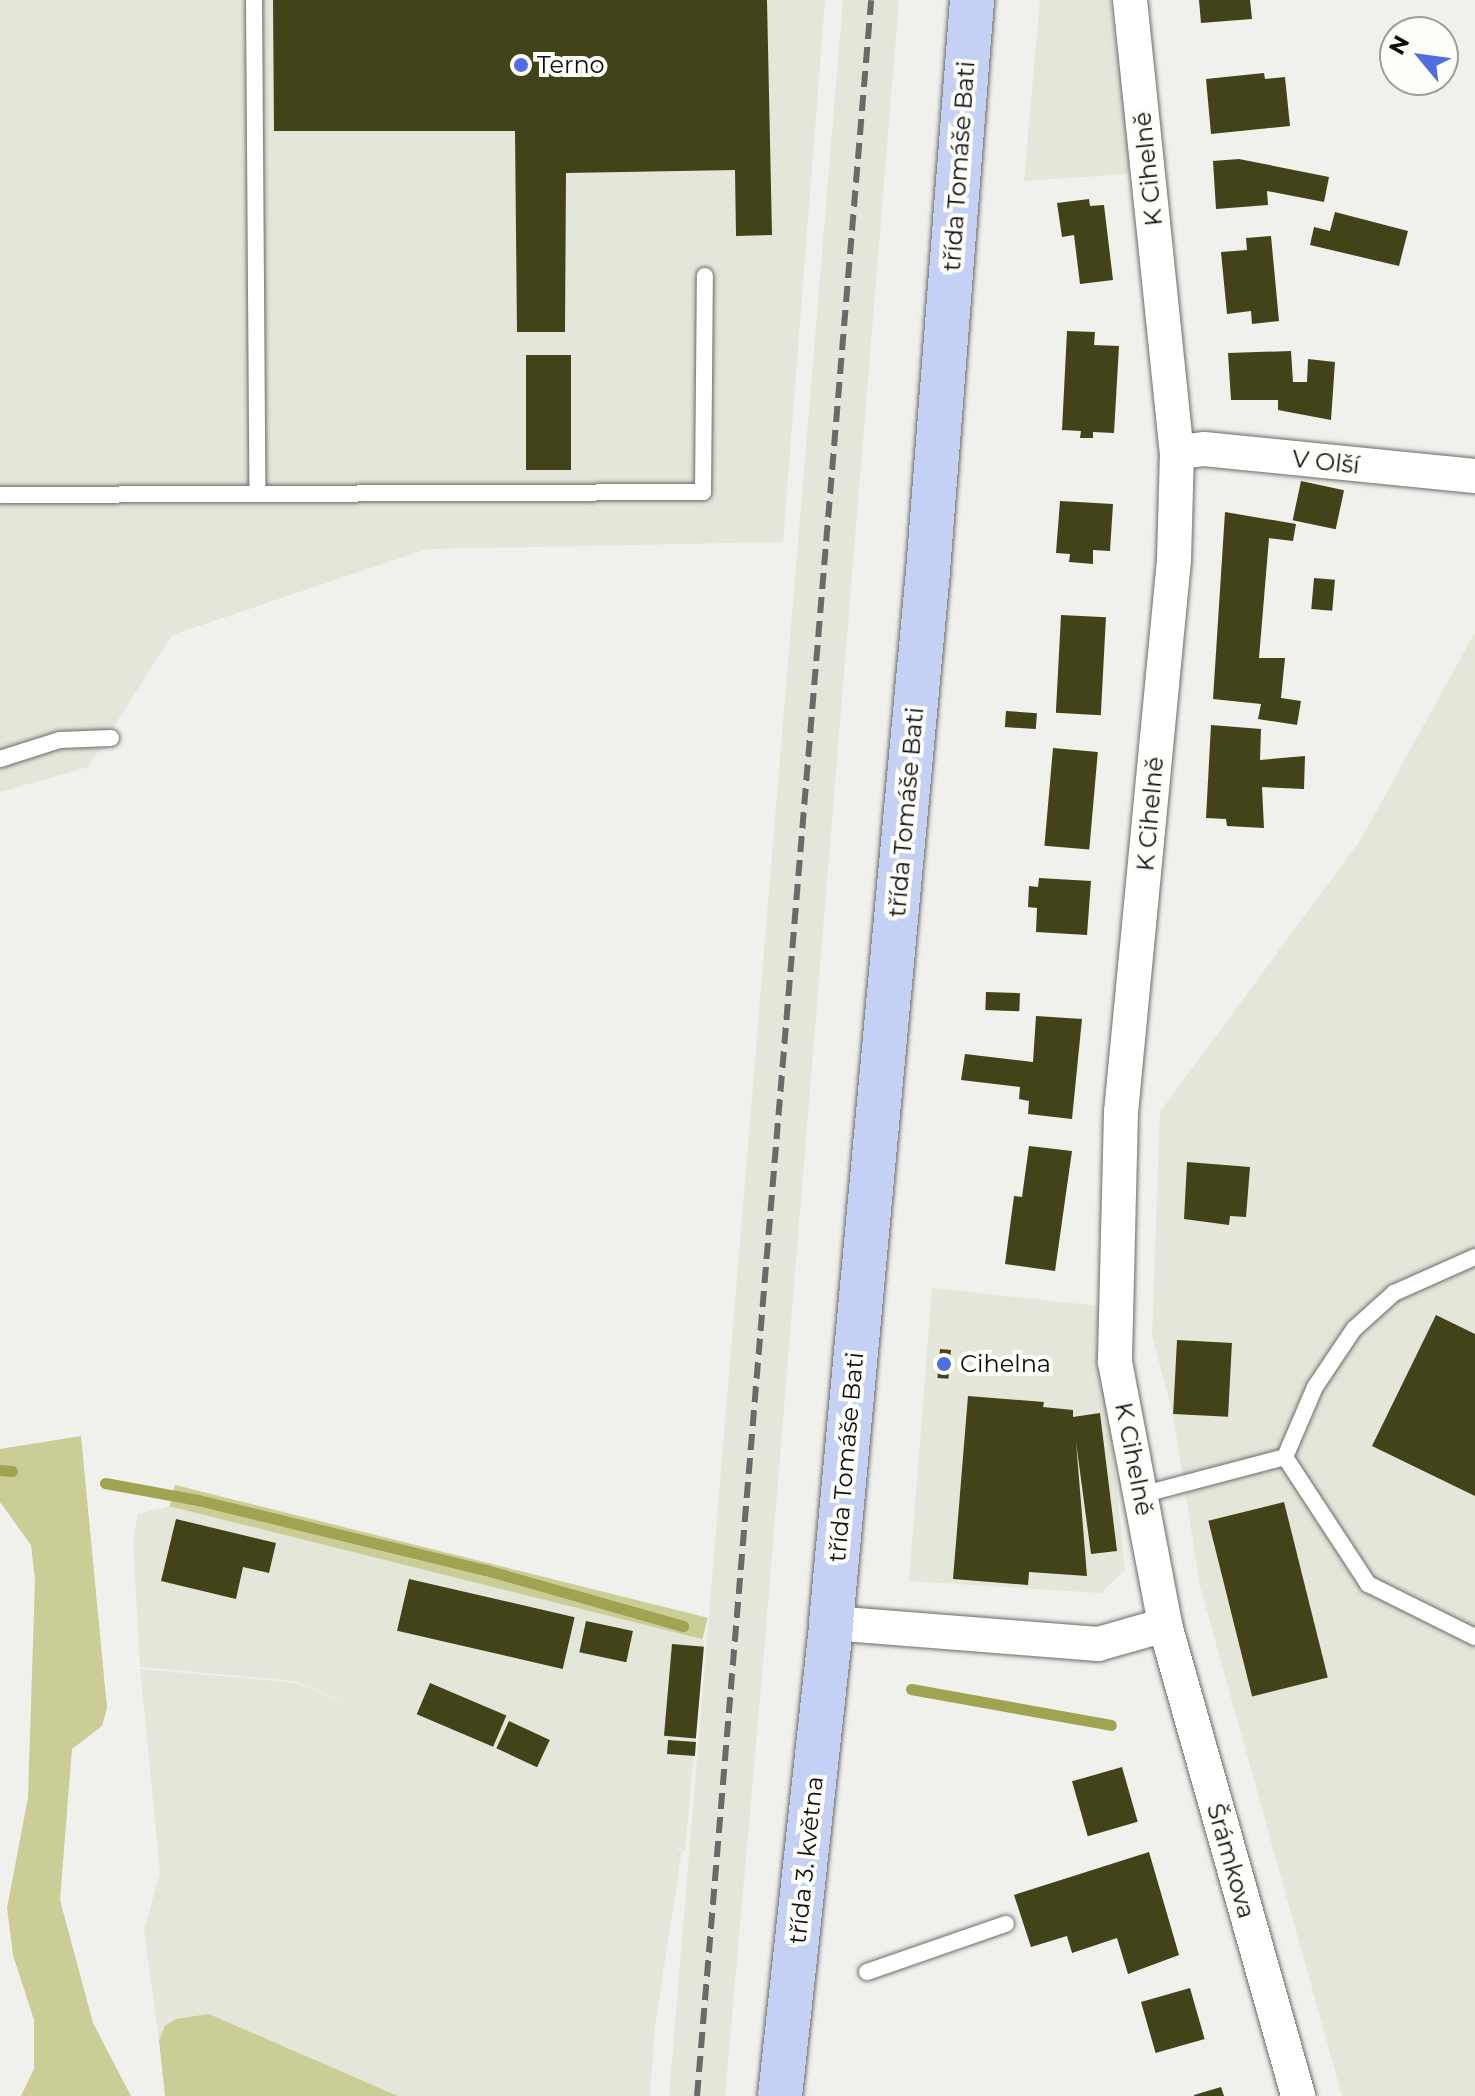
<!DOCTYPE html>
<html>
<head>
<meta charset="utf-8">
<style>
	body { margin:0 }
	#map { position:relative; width:1475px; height:2096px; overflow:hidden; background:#f0f0ec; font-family:Montserrat,sans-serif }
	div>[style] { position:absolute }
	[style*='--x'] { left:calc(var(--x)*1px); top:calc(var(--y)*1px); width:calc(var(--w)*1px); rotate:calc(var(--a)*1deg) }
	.built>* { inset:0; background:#e5e6da }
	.green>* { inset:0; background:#cacd95; transform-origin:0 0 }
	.stream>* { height:11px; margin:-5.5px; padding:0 5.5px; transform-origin:5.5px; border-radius:5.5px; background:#a0a351 }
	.building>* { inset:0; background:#424318; transform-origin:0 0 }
	.roads { filter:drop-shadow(0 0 2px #6c6c69) drop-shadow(0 0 2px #6c6c69) }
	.service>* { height:16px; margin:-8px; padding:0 8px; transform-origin:8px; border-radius:8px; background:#fff }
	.minor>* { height:34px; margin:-17px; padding:0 17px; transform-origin:17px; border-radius:17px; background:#fff }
	.primary>* { height:44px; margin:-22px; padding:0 22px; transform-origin:22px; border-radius:22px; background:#c4d0f4 }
	.rail>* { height:6px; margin-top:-3px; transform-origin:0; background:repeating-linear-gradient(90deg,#6a6a68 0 16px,transparent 0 24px) }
	.dots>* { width:22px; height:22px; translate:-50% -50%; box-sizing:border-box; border:4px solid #fdfef9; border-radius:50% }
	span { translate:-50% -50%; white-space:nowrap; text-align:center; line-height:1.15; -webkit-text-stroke:8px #fdfef9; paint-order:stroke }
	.poi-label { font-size:24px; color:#0d0d0c }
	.left { translate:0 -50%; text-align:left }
	.street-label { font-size:24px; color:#0d0d0c }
	.north { position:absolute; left:1379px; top:16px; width:80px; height:80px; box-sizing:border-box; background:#fdfef9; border:2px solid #9d9e9a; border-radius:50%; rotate:299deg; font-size:22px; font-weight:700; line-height:32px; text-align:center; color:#0d0d0c }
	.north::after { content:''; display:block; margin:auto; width:28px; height:36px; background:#516de2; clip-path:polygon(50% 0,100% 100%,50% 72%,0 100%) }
</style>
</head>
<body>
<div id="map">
	<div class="built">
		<i style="clip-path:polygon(0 0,825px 0,783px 542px,427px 549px,172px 635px,88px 767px,0 792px)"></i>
		<i style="clip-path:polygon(843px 0,899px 0,764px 1653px,725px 2096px,669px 2096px)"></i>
		<i style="clip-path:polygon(1040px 0,1110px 0,1130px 145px,1128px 174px,1024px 181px)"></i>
		<i style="clip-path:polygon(1475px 632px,1475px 2096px,1342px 2096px,1200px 1586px,1173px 1415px,1152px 1335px,1160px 1112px,1361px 839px)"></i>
		<i style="clip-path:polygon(932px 1288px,1098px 1306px,1125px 1570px,1101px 1593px,909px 1581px)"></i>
		<i style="clip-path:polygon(170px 1506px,704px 1640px,685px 1851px,657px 1839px,682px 1851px,655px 2026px,650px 2096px,398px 2096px,209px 2014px,165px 2026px,159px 2040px,144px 1931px,160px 1872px,140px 1669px,297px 1683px,418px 1734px,295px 1681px,140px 1667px,133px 1539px,138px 1514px)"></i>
	</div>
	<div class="green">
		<i style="clip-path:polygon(81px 1436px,107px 1708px,102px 1726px,72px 1749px,60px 1900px,93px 2023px,131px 2096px,21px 2096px,34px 2069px,34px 2020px,13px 1955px,7px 1908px,28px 1798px,35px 1580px,31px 1545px,0 1502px,0 1449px)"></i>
		<i style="left:175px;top:1485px;width:549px;height:22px;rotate:14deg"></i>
		<i style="clip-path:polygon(209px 2014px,398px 2096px,165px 2096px,159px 2040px,165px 2026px,176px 2019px)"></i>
	</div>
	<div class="stream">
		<i style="--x:0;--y:1470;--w:12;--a:5"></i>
		<i style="--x:105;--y:1483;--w:95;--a:10.4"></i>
		<i style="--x:198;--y:1500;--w:296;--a:13.7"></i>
		<i style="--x:486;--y:1570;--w:205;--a:15.9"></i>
		<i style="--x:911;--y:1689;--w:203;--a:10.2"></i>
	</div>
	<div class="building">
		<i style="clip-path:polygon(273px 0,767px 0,772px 235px,736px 236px,735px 170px,566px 173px,565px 332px,517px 332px,515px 131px,274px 131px)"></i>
		<i style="clip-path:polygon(1199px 0,1250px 0,1252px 19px,1201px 23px)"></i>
		<i style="clip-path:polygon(1264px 73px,1265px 79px,1285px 77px,1290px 126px,1211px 134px,1206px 79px)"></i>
		<i style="clip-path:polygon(1239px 159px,1329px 177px,1324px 202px,1267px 191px,1268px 205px,1216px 209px,1213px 161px)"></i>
		<i style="clip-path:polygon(1089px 199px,1090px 206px,1104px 205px,1113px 280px,1080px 284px,1074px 235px,1062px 237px,1057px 203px)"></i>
		<i style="clip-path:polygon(1335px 212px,1408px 231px,1399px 266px,1310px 245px,1314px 227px,1330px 231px)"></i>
		<i style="clip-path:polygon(1271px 236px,1279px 321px,1252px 324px,1251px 311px,1227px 314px,1221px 252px,1247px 250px,1246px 238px)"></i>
		<i style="clip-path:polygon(1067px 331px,1095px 332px,1094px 345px,1119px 346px,1114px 433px,1093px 432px,1093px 438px,1080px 438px,1081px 431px,1062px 430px)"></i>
		<i style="clip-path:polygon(1291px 351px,1293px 382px,1307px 382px,1308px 359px,1335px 362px,1331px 420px,1278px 410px,1278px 400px,1231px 400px,1228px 353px)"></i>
		<i style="left:526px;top:355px;width:45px;height:115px"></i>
		<i style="left:1301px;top:481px;width:44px;height:40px;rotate:12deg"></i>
		<i style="clip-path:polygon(1060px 501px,1113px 504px,1110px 551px,1093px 550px,1093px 564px,1069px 562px,1070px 554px,1056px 553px)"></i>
		<i style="clip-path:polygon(1225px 512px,1296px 524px,1293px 541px,1269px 538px,1259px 658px,1285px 658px,1281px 698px,1301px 701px,1297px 725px,1258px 719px,1261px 704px,1213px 699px)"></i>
		<i style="left:1314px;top:578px;width:21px;height:31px;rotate:5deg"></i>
		<i style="left:1061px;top:615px;width:45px;height:98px;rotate:3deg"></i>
		<i style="left:1006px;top:711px;width:31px;height:16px;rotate:4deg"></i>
		<i style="clip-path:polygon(1211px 725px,1261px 729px,1260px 760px,1305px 756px,1304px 789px,1262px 787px,1264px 828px,1227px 826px,1226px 819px,1206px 818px)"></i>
		<i style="left:1053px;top:748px;width:45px;height:98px;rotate:5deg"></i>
		<i style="clip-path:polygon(1039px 878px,1091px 881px,1087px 935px,1036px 932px,1037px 908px,1028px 907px,1029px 886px,1038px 887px)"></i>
		<i style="left:986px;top:992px;width:34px;height:18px;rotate:2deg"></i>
		<i style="clip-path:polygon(1036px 1016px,1082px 1019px,1072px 1119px,1028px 1114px,1029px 1101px,1019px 1099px,1020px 1087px,961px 1080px,965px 1054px,1033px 1062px)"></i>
		<i style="clip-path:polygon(1029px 1146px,1072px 1151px,1055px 1271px,1005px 1264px,1014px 1196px,1022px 1197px)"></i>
		<i style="clip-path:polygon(1187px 1162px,1250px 1167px,1246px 1217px,1230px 1216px,1229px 1225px,1184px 1219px)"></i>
		<i style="clip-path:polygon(1436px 1315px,1475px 1334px,1475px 1496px,1372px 1446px)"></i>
		<i style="left:1177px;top:1340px;width:55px;height:74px;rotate:3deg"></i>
		<i style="left:940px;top:1349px;width:11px;height:29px;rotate:5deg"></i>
		<i style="clip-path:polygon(968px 1396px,1044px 1402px,1043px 1407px,1073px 1410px,1073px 1417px,1100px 1413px,1117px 1551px,1091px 1554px,1076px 1442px,1087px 1576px,1029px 1572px,1028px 1585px,953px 1579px)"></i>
		<i style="left:1284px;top:1502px;width:181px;height:78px;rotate:76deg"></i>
		<i style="clip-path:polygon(176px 1519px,276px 1543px,269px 1573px,243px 1567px,236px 1599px,161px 1581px)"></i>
		<i style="left:409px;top:1579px;width:170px;height:53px;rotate:13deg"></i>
		<i style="left:586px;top:1621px;width:48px;height:32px;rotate:12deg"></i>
		<i style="left:672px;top:1644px;width:32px;height:92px;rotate:5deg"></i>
		<i style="left:430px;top:1683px;width:83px;height:34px;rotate:23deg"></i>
		<i style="left:509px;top:1721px;width:45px;height:30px;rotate:25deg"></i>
		<i style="left:668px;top:1740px;width:28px;height:14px;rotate:4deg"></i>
		<i style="left:1122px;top:1767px;width:57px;height:52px;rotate:74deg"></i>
		<i style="clip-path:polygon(1149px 1852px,1179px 1955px,1128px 1974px,1117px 1938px,1072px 1953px,1067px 1936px,1031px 1947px,1014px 1895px)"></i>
		<i style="left:1190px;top:1988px;width:53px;height:51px;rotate:74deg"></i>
		<i style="clip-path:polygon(1221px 2087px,1224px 2096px,1194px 2096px,1194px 2095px)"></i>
	</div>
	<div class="roads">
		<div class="service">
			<i style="--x:254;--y:0;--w:491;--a:89.6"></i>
			<i style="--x:0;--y:495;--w:703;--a:-0.24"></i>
			<i style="--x:703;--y:492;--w:216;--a:-89.5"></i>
			<i style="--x:0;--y:759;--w:63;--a:-17.6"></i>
			<i style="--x:60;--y:740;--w:51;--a:-2.2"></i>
			<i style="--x:1285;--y:1457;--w:152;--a:56.8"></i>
			<i style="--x:1368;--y:1584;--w:119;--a:26.4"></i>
			<i style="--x:1141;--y:1495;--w:149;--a:-14.8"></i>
			<i style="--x:1285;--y:1457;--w:76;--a:-66.8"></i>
			<i style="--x:1315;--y:1387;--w:70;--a:-56.1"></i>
			<i style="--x:1354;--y:1329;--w:54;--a:-42"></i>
			<i style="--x:1394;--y:1293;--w:89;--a:-24"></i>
			<i style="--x:867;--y:1972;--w:147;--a:-19.1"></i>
		</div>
		<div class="minor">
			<i style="--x:1130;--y:0;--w:454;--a:84.1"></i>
			<i style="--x:1177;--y:452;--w:108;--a:91.6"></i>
			<i style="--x:1174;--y:560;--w:555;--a:95.48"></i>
			<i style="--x:1121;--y:1112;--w:250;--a:91.4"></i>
			<i style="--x:1115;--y:1362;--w:268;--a:79.2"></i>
			<i style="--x:1165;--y:1625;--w:489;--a:74.2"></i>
			<i style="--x:1177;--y:452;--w:27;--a:-6"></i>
			<i style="--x:1204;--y:449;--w:272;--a:5.7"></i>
			<i style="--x:831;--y:1623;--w:268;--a:4.5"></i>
			<i style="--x:1098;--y:1644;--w:70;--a:-15.8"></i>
		</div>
		<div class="primary">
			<i style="--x:780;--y:2096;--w:476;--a:-83.8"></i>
			<i style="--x:831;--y:1623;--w:1056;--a:-84.73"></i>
			<i style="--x:928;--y:571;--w:573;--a:-85.59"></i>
		</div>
	</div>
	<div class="rail">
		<i style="--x:697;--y:2096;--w:2103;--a:-85.25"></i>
	</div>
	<div class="dots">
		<i style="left:521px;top:65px;background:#516de2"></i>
		<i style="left:944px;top:1364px;background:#516de2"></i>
	</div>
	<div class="poi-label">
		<span class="left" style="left:537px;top:65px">Terno</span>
		<span class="left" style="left:960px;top:1364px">Cihelna</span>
	</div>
	<div class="street-label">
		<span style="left:959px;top:166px;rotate:-86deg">třída Tomáše Bati</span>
		<span style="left:1148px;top:169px;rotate:-96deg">K Cihelně</span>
		<span style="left:1326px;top:462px;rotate:6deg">V Olší</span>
		<span style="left:906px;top:812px;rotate:-85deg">třída Tomáše Bati</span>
		<span style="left:1150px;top:814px;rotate:-85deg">K Cihelně</span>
		<span style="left:846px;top:1457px;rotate:-85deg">třída Tomáše Bati</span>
		<span style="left:1134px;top:1459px;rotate:79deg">K Cihelně</span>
		<span style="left:806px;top:1860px;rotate:-84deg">třída 3. května</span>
		<span style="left:1231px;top:1861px;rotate:74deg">Šrámkova</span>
	</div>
	<div class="north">N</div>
</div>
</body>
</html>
